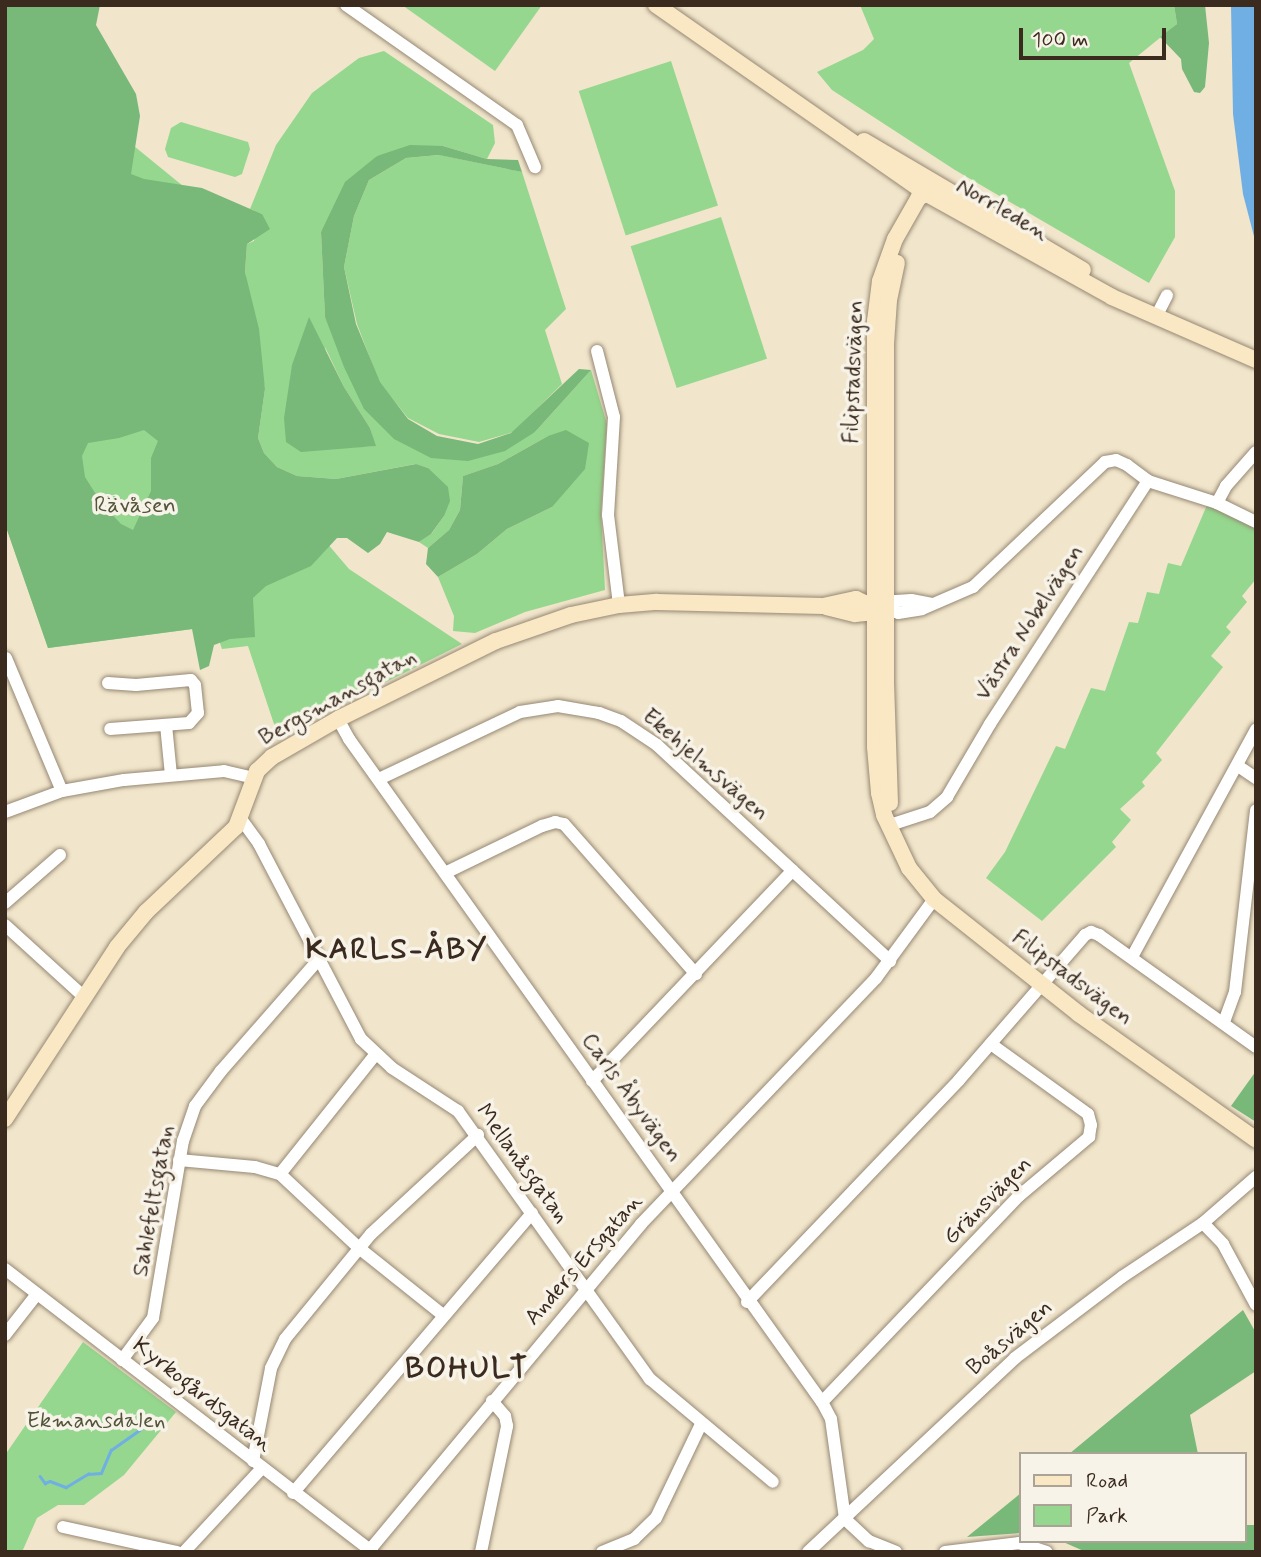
<!DOCTYPE html>
<html>
<head>
<meta charset="utf-8">
<style>
	body { margin:0 }
	#map { position:relative; width:1261px; height:1557px; overflow:hidden; background:#f1e5cb; font-family:Mynerve,sans-serif }
	div>[style] { position:absolute }
	[style*='--x'] { left:calc(var(--x)*1px); top:calc(var(--y)*1px); width:calc(var(--w)*1px); rotate:calc(var(--a)*1deg) }
	.green>* { inset:0; background:#95d78e; transform-origin:0 0 }
	.forest>* { inset:0; background:#78b879 }
	.water>* { inset:0; background:#70afe3 }
	.stream>* { height:2.5px; margin:-1.25px; padding:0 1.25px; transform-origin:1.25px; border-radius:1.25px; background:#70afe3 }
	.roads { filter:drop-shadow(0 0 2px #968874) drop-shadow(0 0 2px #968874) }
	.street>* { height:12px; margin:-6px; padding:0 6px; transform-origin:6px; border-radius:6px; background:#fff }
	.secondary>* { height:16px; margin:-8px; padding:0 8px; transform-origin:8px; border-radius:8px; background:#fae7c3 }
	span { translate:-50% -50%; white-space:nowrap; text-align:center; line-height:1.15; -webkit-text-stroke:7px #f7f3e8; paint-order:stroke }
	.street-label { font-size:23px; color:#3b2a1e }
	.park-label { font-size:23px; color:#52553a }
	.district-label { font-size:30px; color:#3b2a1e; font-weight:700; letter-spacing:2px }
	.frame { position:absolute; inset:0; border:7px solid #3b2a1e; pointer-events:none }
	.legend { position:absolute; left:1019px; top:1452px; width:228px; height:91px; box-sizing:border-box; background:#f7f3e8; border:2px solid #aca397; margin:0; padding:9px 12px; list-style:none; font-size:21px; color:#3b2a1e }
	.legend li { display:flex; align-items:center; gap:14px; height:35px }
	.legend b { width:35px; border:2px solid #aca397 }
	.scale { position:absolute; left:1019px; top:28px; width:147px; height:32px; box-sizing:border-box; border:4px solid #3b2a1e; border-top:0; padding-left:9px; font-size:21px; line-height:24px; white-space:nowrap; color:#3b2a1e; -webkit-text-stroke:5px #f7f3e8; paint-order:stroke }
</style>
</head>
<body>
<div id="map">
	<div class="green">
		<i style="clip-path:polygon(402px 5px,542px 5px,495px 71px)"></i>
		<i style="clip-path:polygon(860px 5px,1174px 5px,1177px 24px,1129px 63px,1175px 191px,1175px 237px,1149px 283px,955px 170px,832px 90px,817px 72px,863px 50px,874px 39px)"></i>
		<i style="clip-path:polygon(5px 21px,107px 124px,194px 195px,253px 456px,349px 569px,462px 644px,278px 736px,248px 646px,222px 649px,213px 623px,193px 629px,48px 648px,5px 524px)"></i>
		<i style="clip-path:polygon(evenodd,384px 51px,493px 125px,495px 143px,487px 159px,443px 146px,377px 156px,321px 232px,325px 317px,432px 458px,535px 432px,591px 370px,607px 424px,601px 513px,605px 590px,525px 612px,475px 633px,453px 631px,454px 616px,438px 577px,477px 554px,507px 529px,552px 507px,548px 436px,498px 464px,463px 476px,460px 510px,449px 530px,428px 548px,419px 542px,432px 533px,444px 516px,428px 468px,415px 464px,336px 479px,297px 476px,277px 467px,264px 453px,258px 438px,265px 389px,245px 272px,247px 244px,254px 241px,262px 214px,250px 209px,276px 145px,312px 93px,359px 58px,384px 51px,325px 347px,344px 387px,370px 428px,375px 446px,341px 448px,325px 347px)"></i>
		<i style="left:671px;top:61px;width:152px;height:97px;rotate:72deg"></i>
		<i style="clip-path:polygon(181px 122px,248px 142px,250px 149px,242px 174px,235px 177px,168px 157px,165px 149px,171px 128px)"></i>
		<i style="clip-path:polygon(440px 155px,522px 172px,566px 309px,545px 330px,562px 384px,513px 432px,479px 442px,439px 434px,408px 418px,379px 382px,357px 324px,344px 267px,354px 216px,369px 180px,406px 158px)"></i>
		<i style="left:721px;top:217px;width:149px;height:95px;rotate:72deg"></i>
		<i style="clip-path:polygon(1207px 505px,1256px 528px,1256px 579px,1242px 596px,1247px 602px,1226px 627px,1231px 632px,1211px 656px,1223px 667px,1156px 753px,1162px 760px,1142px 782px,1145px 786px,1120px 809px,1131px 820px,1112px 842px,1116px 847px,1042px 921px,986px 878px,1005px 852px,1056px 746px,1065px 749px,1091px 688px,1105px 691px,1129px 622px,1138px 623px,1147px 592px,1159px 594px,1168px 563px,1181px 566px)"></i>
		<i style="clip-path:polygon(83px 1342px,176px 1412px,124px 1475px,84px 1505px,58px 1505px,37px 1518px,22px 1552px,5px 1552px,5px 1455px)"></i>
	</div>
	<div class="forest">
		<i style="clip-path:polygon(evenodd,5px 5px,100px 5px,96px 25px,136px 94px,140px 116px,131px 174px,144px 179px,202px 188px,262px 214px,270px 229px,247px 244px,245px 272px,259px 329px,265px 389px,258px 438px,264px 453px,277px 467px,297px 476px,336px 479px,416px 464px,428px 468px,448px 487px,450px 501px,444px 516px,431px 534px,419px 542px,387px 532px,380px 544px,368px 553px,347px 538px,337px 538px,311px 566px,266px 586px,253px 598px,255px 637px,230px 639px,214px 645px,209px 666px,200px 670px,192px 629px,48px 648px,5px 524px,5px 5px,144px 430px,158px 441px,151px 458px,151px 491px,133px 530px,121px 524px,102px 504px,85px 477px,82px 456px,88px 443px,119px 438px,144px 430px)"></i>
		<i style="clip-path:polygon(1174px 5px,1205px 5px,1209px 43px,1205px 87px,1200px 93px,1194px 92px,1182px 69px,1181px 59px,1160px 37px,1177px 24px)"></i>
		<i style="clip-path:polygon(410px 145px,443px 146px,487px 159px,518px 160px,522px 172px,439px 155px,406px 158px,369px 180px,354px 216px,344px 267px,356px 324px,380px 382px,408px 419px,437px 436px,478px 444px,511px 433px,579px 369px,591px 370px,535px 432px,505px 451px,468px 461px,431px 458px,394px 439px,364px 409px,344px 367px,325px 317px,321px 232px,345px 182px,377px 156px)"></i>
		<i style="clip-path:polygon(309px 317px,344px 387px,370px 428px,376px 446px,301px 452px,286px 442px,284px 418px,292px 365px)"></i>
		<i style="clip-path:polygon(566px 430px,589px 443px,585px 469px,552px 507px,507px 529px,477px 554px,438px 577px,426px 564px,428px 548px,449px 530px,460px 510px,463px 476px,498px 464px,548px 436px)"></i>
		<i style="clip-path:polygon(1256px 1071px,1256px 1122px,1231px 1106px)"></i>
		<i style="clip-path:polygon(1243px 1310px,1256px 1333px,1256px 1371px,1190px 1415px,1198px 1454px,1069px 1454px)"></i>
		<i style="clip-path:polygon(1021px 1493px,1021px 1533px,967px 1537px)"></i>
		<i style="clip-path:polygon(1245px 1525px,1256px 1525px,1256px 1552px,1086px 1552px,1061px 1541px,1245px 1541px)"></i>
	</div>
	<div class="water">
		<i style="clip-path:polygon(1231px 5px,1256px 5px,1256px 244px,1243px 194px,1233px 114px)"></i>
	</div>
	<div class="stream">
		<i style="--x:40;--y:1476;--w:9;--a:54"></i>
		<i style="--x:45;--y:1483;--w:5;--a:-22"></i>
		<i style="--x:50;--y:1481;--w:17;--a:21"></i>
		<i style="--x:66;--y:1487;--w:26;--a:-31"></i>
		<i style="--x:88;--y:1474;--w:13;--a:-4"></i>
		<i style="--x:101;--y:1473;--w:25;--a:-67"></i>
		<i style="--x:111;--y:1450;--w:45;--a:-35.1"></i>
	</div>
	<div class="roads">
		<div class="street">
			<i style="--x:346;--y:5;--w:209;--a:35.1"></i>
			<i style="--x:517;--y:125;--w:46;--a:66.8"></i>
			<i style="--x:1157;--y:315;--w:22;--a:-63"></i>
			<i style="--x:597;--y:351;--w:68;--a:75.6"></i>
			<i style="--x:614;--y:417;--w:98;--a:93.5"></i>
			<i style="--x:608;--y:515;--w:91;--a:83"></i>
			<i style="--x:1217;--y:503;--w:19;--a:-62"></i>
			<i style="--x:1226;--y:486;--w:45;--a:-48.6"></i>
			<i style="--x:932;--y:604;--w:21;--a:-169"></i>
			<i style="--x:911;--y:600;--w:15;--a:176"></i>
			<i style="--x:896;--y:601;--w:9;--a:148"></i>
			<i style="--x:888;--y:606;--w:12;--a:35"></i>
			<i style="--x:898;--y:613;--w:24;--a:-9"></i>
			<i style="--x:922;--y:609;--w:56;--a:-23.3"></i>
			<i style="--x:973;--y:587;--w:182;--a:-43.4"></i>
			<i style="--x:1105;--y:462;--w:11;--a:-10"></i>
			<i style="--x:1116;--y:460;--w:12;--a:24"></i>
			<i style="--x:1127;--y:465;--w:26;--a:37"></i>
			<i style="--x:6;--y:658;--w:144;--a:67.2"></i>
			<i style="--x:108;--y:683;--w:28;--a:4"></i>
			<i style="--x:136;--y:685;--w:55;--a:-5.2"></i>
			<i style="--x:191;--y:680;--w:6;--a:51"></i>
			<i style="--x:195;--y:685;--w:28;--a:84"></i>
			<i style="--x:198;--y:713;--w:13;--a:132"></i>
			<i style="--x:189;--y:723;--w:79;--a:175.7"></i>
			<i style="--x:338;--y:719;--w:23;--a:61"></i>
			<i style="--x:349;--y:739;--w:814;--a:54.5"></i>
			<i style="--x:822;--y:1402;--w:19;--a:62"></i>
			<i style="--x:831;--y:1419;--w:101;--a:82"></i>
			<i style="--x:845;--y:1519;--w:33;--a:43"></i>
			<i style="--x:869;--y:1541;--w:29;--a:22"></i>
			<i style="--x:166;--y:725;--w:50;--a:84.3"></i>
			<i style="--x:1238;--y:766;--w:22;--a:34"></i>
			<i style="--x:379;--y:779;--w:156;--a:-25.4"></i>
			<i style="--x:520;--y:712;--w:38;--a:-9"></i>
			<i style="--x:558;--y:706;--w:42;--a:9.7"></i>
			<i style="--x:599;--y:713;--w:23;--a:20"></i>
			<i style="--x:621;--y:721;--w:43;--a:33.7"></i>
			<i style="--x:657;--y:745;--w:318;--a:42.8"></i>
			<i style="--x:5;--y:812;--w:61;--a:-20.2"></i>
			<i style="--x:62;--y:791;--w:63;--a:-10.1"></i>
			<i style="--x:124;--y:780;--w:100;--a:-5.1"></i>
			<i style="--x:224;--y:771;--w:31;--a:13"></i>
			<i style="--x:241;--y:819;--w:31;--a:54"></i>
			<i style="--x:259;--y:844;--w:220;--a:62.4"></i>
			<i style="--x:361;--y:1039;--w:42;--a:43.1"></i>
			<i style="--x:392;--y:1068;--w:79;--a:33.1"></i>
			<i style="--x:458;--y:1111;--w:330;--a:54.4"></i>
			<i style="--x:650;--y:1379;--w:160;--a:39.9"></i>
			<i style="--x:890;--y:825;--w:42;--a:-18"></i>
			<i style="--x:930;--y:812;--w:23;--a:-41"></i>
			<i style="--x:947;--y:797;--w:85;--a:-59.5"></i>
			<i style="--x:990;--y:724;--w:290;--a:-57"></i>
			<i style="--x:1148;--y:481;--w:72;--a:17.7"></i>
			<i style="--x:1217;--y:503;--w:43;--a:26"></i>
			<i style="--x:445;--y:873;--w:108;--a:-25.9"></i>
			<i style="--x:542;--y:826;--w:14;--a:-17"></i>
			<i style="--x:555;--y:822;--w:9;--a:13"></i>
			<i style="--x:564;--y:824;--w:200;--a:48.7"></i>
			<i style="--x:5;--y:903;--w:73;--a:-41.1"></i>
			<i style="--x:5;--y:925;--w:107;--a:42.3"></i>
			<i style="--x:1132;--y:957;--w:259;--a:-61.4"></i>
			<i style="--x:1224;--y:1022;--w:32;--a:-70"></i>
			<i style="--x:1235;--y:992;--w:183;--a:-83.4"></i>
			<i style="--x:592;--y:1081;--w:291;--a:-46.4"></i>
			<i style="--x:179;--y:1160;--w:76;--a:5.3"></i>
			<i style="--x:255;--y:1167;--w:26;--a:16"></i>
			<i style="--x:280;--y:1174;--w:108;--a:43.1"></i>
			<i style="--x:359;--y:1248;--w:107;--a:38.6"></i>
			<i style="--x:280;--y:1174;--w:152;--a:-51.4"></i>
			<i style="--x:1203;--y:1223;--w:29;--a:46"></i>
			<i style="--x:1223;--y:1244;--w:69;--a:61.6"></i>
			<i style="--x:5;--y:1269;--w:464;--a:37.6"></i>
			<i style="--x:747;--y:1302;--w:307;--a:-46.3"></i>
			<i style="--x:959;--y:1080;--w:192;--a:-49"></i>
			<i style="--x:1085;--y:935;--w:7;--a:-27"></i>
			<i style="--x:1091;--y:932;--w:9;--a:21"></i>
			<i style="--x:1099;--y:935;--w:193;--a:35.5"></i>
			<i style="--x:5;--y:1335;--w:52;--a:-52"></i>
			<i style="--x:122;--y:1360;--w:52;--a:-53.6"></i>
			<i style="--x:153;--y:1318;--w:180;--a:-80.4"></i>
			<i style="--x:183;--y:1141;--w:37;--a:-71"></i>
			<i style="--x:195;--y:1106;--w:44;--a:-53.4"></i>
			<i style="--x:221;--y:1071;--w:149;--a:-48.8"></i>
			<i style="--x:822;--y:1402;--w:285;--a:-46.3"></i>
			<i style="--x:1019;--y:1196;--w:92;--a:-40.1"></i>
			<i style="--x:1089;--y:1137;--w:12;--a:-81"></i>
			<i style="--x:1091;--y:1125;--w:11;--a:-105"></i>
			<i style="--x:1088;--y:1114;--w:120;--a:-144.2"></i>
			<i style="--x:253;--y:1461;--w:95;--a:-79"></i>
			<i style="--x:271;--y:1368;--w:32;--a:-64"></i>
			<i style="--x:285;--y:1339;--w:136;--a:-50.7"></i>
			<i style="--x:371;--y:1234;--w:146;--a:-42.8"></i>
			<i style="--x:293;--y:1493;--w:368;--a:-49.5"></i>
			<i style="--x:63;--y:1527;--w:117;--a:12.4"></i>
			<i style="--x:184;--y:1552;--w:115;--a:-47.1"></i>
			<i style="--x:368;--y:1552;--w:427;--a:-50.2"></i>
			<i style="--x:641;--y:1224;--w:340;--a:-46.3"></i>
			<i style="--x:876;--y:978;--w:98;--a:-53.7"></i>
			<i style="--x:481;--y:1552;--w:129;--a:-78.3"></i>
			<i style="--x:507;--y:1426;--w:10;--a:-101"></i>
			<i style="--x:505;--y:1416;--w:20;--a:-131"></i>
			<i style="--x:602;--y:1552;--w:35;--a:-22"></i>
			<i style="--x:634;--y:1539;--w:30;--a:-44"></i>
			<i style="--x:656;--y:1518;--w:104;--a:-64.4"></i>
			<i style="--x:808;--y:1552;--w:284;--a:-43.1"></i>
			<i style="--x:1015;--y:1358;--w:134;--a:-37.1"></i>
			<i style="--x:1122;--y:1277;--w:97;--a:-33.7"></i>
			<i style="--x:1203;--y:1223;--w:70;--a:-41"></i>
			<i style="--x:945;--y:1552;--w:75;--a:-6.9"></i>
			<i style="--x:1019;--y:1543;--w:29;--a:18"></i>
		</div>
		<div class="secondary">
			<i style="--x:656;--y:5;--w:330;--a:34.9"></i>
			<i style="--x:927;--y:194;--w:212;--a:29.1"></i>
			<i style="--x:1112;--y:297;--w:157;--a:23.6"></i>
			<i style="--x:864;--y:141;--w:254;--a:30.5"></i>
			<i style="--x:927;--y:194;--w:9;--a:159"></i>
			<i style="--x:919;--y:197;--w:48;--a:119.7"></i>
			<i style="--x:895;--y:239;--w:45;--a:109.7"></i>
			<i style="--x:880;--y:281;--w:40;--a:97.1"></i>
			<i style="--x:875;--y:321;--w:426;--a:90"></i>
			<i style="--x:875;--y:747;--w:46;--a:85"></i>
			<i style="--x:879;--y:793;--w:23;--a:77"></i>
			<i style="--x:884;--y:815;--w:59;--a:64.7"></i>
			<i style="--x:909;--y:868;--w:40;--a:51"></i>
			<i style="--x:934;--y:899;--w:185;--a:38.4"></i>
			<i style="--x:1079;--y:1014;--w:217;--a:35.4"></i>
			<i style="--x:826;--y:607;--w:30;--a:14"></i>
			<i style="--x:855;--y:614;--w:10;--a:-6"></i>
			<i style="--x:865;--y:613;--w:10;--a:-37"></i>
			<i style="--x:890;--y:803;--w:119;--a:-91.9"></i>
			<i style="--x:886;--y:684;--w:340;--a:-90"></i>
			<i style="--x:886;--y:344;--w:44;--a:-86.1"></i>
			<i style="--x:889;--y:300;--w:38;--a:-78"></i>
			<i style="--x:5;--y:1119;--w:205;--a:-56.9"></i>
			<i style="--x:117;--y:947;--w:45;--a:-50.4"></i>
			<i style="--x:146;--y:912;--w:124;--a:-43.4"></i>
			<i style="--x:236;--y:827;--w:60;--a:-69.4"></i>
			<i style="--x:257;--y:771;--w:21;--a:-43"></i>
			<i style="--x:272;--y:757;--w:76;--a:-29.9"></i>
			<i style="--x:338;--y:719;--w:176;--a:-26.3"></i>
			<i style="--x:496;--y:641;--w:79;--a:-19.1"></i>
			<i style="--x:571;--y:615;--w:49;--a:-11.8"></i>
			<i style="--x:619;--y:605;--w:38;--a:-5"></i>
			<i style="--x:657;--y:602;--w:166;--a:1.4"></i>
			<i style="--x:823;--y:606;--w:34;--a:-12"></i>
			<i style="--x:856;--y:599;--w:19;--a:25"></i>
		</div>
	</div>
	<div class="street-label">
		<span style="left:1002px;top:210px;rotate:30deg">Norrleden</span>
		<span style="left:854px;top:372px;rotate:-88deg">Filipstadsvägen</span>
		<span style="left:1030px;top:623px;rotate:-57deg">Västra Nobelvägen</span>
		<span style="left:338px;top:698px;rotate:-29deg">Bergsmansgatan</span>
		<span style="left:705px;top:765px;rotate:41deg">Ekehjelmsvägen</span>
		<span style="left:1072px;top:978px;rotate:37deg">Filipstadsvägen</span>
		<span style="left:631px;top:1098px;rotate:54deg">Carls Åbyvägen</span>
		<span style="left:522px;top:1164px;rotate:54deg">Mellanåsgatan</span>
		<span style="left:154px;top:1201px;rotate:-80deg">Sahlefeltsgatan</span>
		<span style="left:988px;top:1201px;rotate:-45deg">Gränsvägen</span>
		<span style="left:584px;top:1260px;rotate:-49deg">Anders Ersgatan</span>
		<span style="left:1010px;top:1338px;rotate:-40deg">Boåsvägen</span>
		<span style="left:202px;top:1395px;rotate:38deg">Kyrkogårdsgatan</span>
	</div>
	<div class="park-label">
		<span style="left:135px;top:506px">Rävåsen</span>
		<span style="left:96px;top:1421px">Ekmansdalen</span>
	</div>
	<div class="district-label">
		<span style="left:397px;top:950px">KARLS-ÅBY</span>
		<span style="left:467px;top:1369px">BOHULT</span>
	</div>
	<div class="frame"></div>
	<ul class="legend">
	<li><b style="height:9px;background:#fae7c3"></b>Road</li>
	<li><b style="height:19px;background:#95d78e"></b>Park</li>
	</ul>
	<div class="scale">100 m</div>
</div>
</body>
</html>
